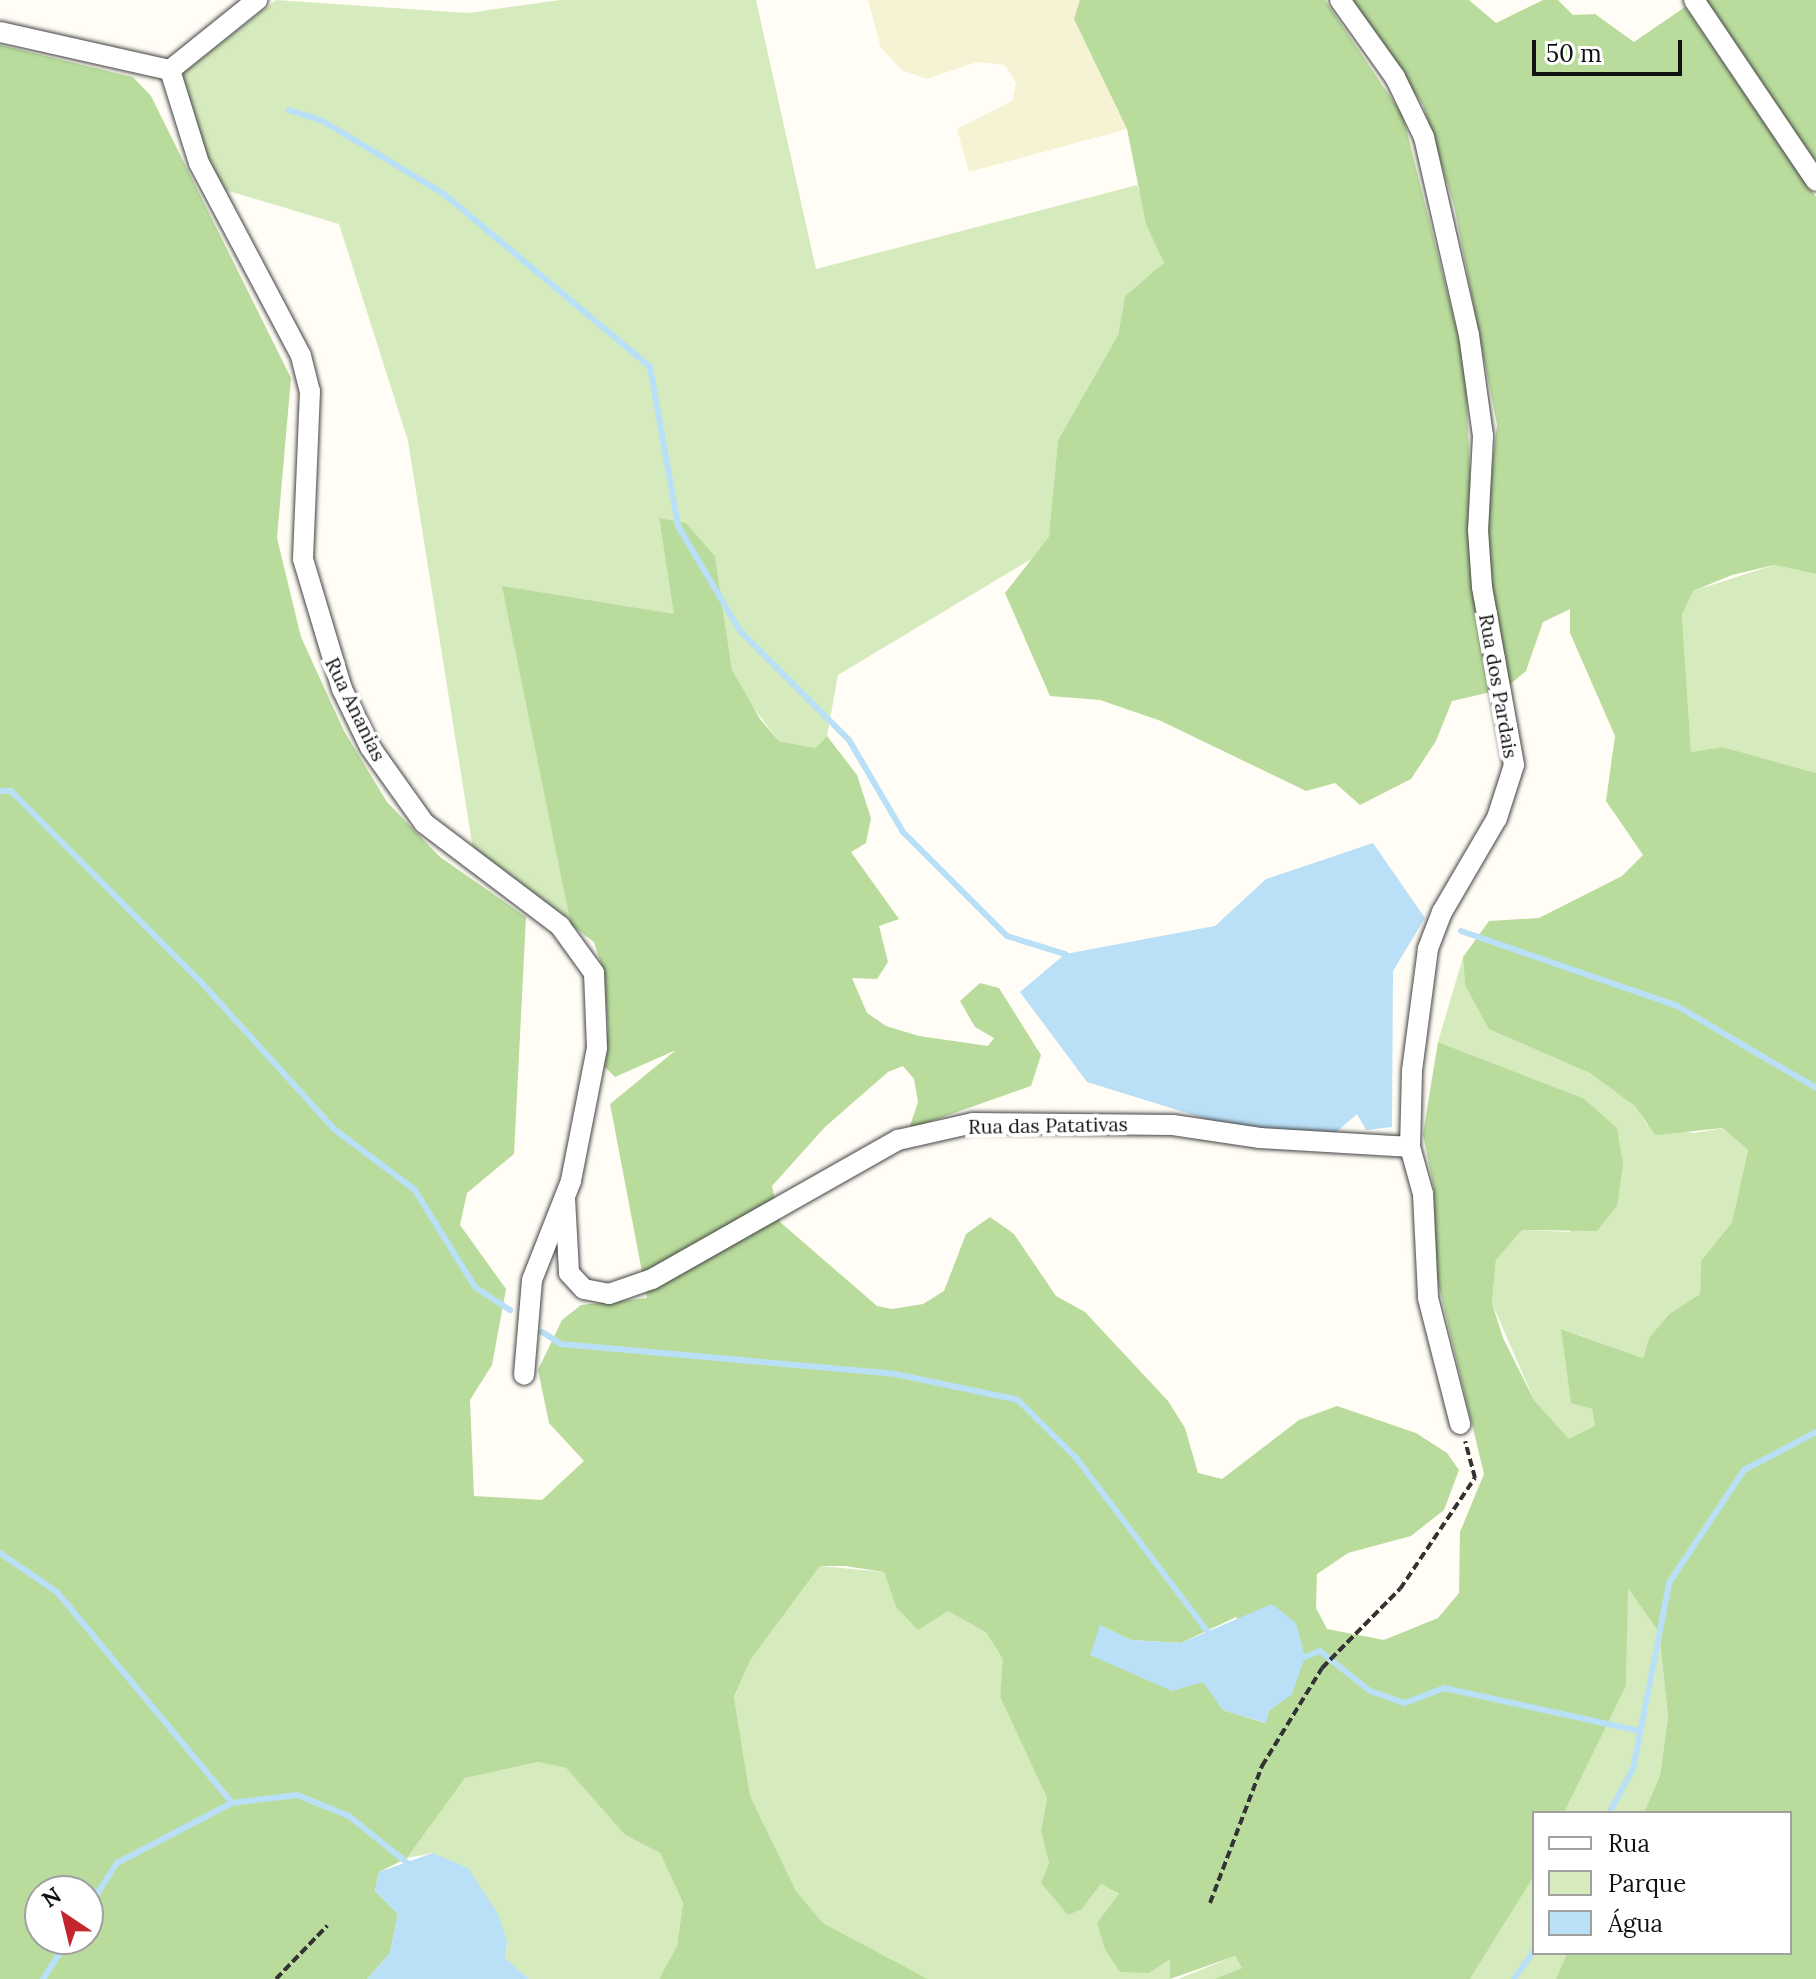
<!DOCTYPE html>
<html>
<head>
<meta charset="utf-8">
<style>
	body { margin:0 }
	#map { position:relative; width:1816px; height:1979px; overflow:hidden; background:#fffdf5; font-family:Lora,serif }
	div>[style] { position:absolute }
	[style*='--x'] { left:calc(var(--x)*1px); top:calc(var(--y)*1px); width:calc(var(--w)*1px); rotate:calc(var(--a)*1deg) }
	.farmland>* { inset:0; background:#f6f3d4 }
	.green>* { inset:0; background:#d5ebbd }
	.forest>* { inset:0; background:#b9dc9c }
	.water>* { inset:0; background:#b9e0f7 }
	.stream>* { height:6px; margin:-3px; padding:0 3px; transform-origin:3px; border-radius:3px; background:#b9e0f7 }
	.path>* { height:4px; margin-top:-2px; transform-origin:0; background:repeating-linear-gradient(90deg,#333 0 8px,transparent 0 12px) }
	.roads { filter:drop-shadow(0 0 2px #444) drop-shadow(0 0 2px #444) }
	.street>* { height:20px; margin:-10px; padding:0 10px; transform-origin:10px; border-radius:10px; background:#fff }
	span { translate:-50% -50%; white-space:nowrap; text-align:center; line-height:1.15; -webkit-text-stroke:8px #fff; paint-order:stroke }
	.street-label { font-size:20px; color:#111 }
	.legend { position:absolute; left:1532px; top:1811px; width:260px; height:144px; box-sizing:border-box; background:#fff; border:2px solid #a0a0a0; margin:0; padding:10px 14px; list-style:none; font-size:24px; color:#111 }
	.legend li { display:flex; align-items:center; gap:16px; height:40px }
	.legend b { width:40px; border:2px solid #a0a0a0 }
	.north { position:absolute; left:24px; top:1875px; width:80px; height:80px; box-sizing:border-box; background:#fff; border:2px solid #a0a0a0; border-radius:50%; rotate:325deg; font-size:22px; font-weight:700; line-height:32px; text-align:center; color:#111 }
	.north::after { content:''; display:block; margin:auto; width:28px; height:36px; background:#c4262e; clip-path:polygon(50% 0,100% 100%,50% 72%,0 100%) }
	.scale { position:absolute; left:1532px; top:40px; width:150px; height:36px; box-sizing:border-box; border:4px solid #111; border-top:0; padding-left:10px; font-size:24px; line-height:28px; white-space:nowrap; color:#111; -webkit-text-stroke:6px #fff; paint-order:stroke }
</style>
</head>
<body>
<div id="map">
	<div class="farmland">
		<i style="clip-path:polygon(868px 0,1080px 0,1075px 19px,1127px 129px,969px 172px,957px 129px,1012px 101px,1016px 83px,1005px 65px,977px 62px,926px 79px,902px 70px,881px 48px)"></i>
	</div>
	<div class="green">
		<i style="clip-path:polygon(276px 0,468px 13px,560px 0,756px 0,816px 269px,1137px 185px,1164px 264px,1125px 296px,1118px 335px,1058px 440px,1050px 537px,1033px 558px,838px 675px,827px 736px,815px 748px,779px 741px,742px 693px,732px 670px,715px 556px,686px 523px,659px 519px,675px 615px,544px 778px,570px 920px,473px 849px,408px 441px,339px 224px,222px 189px,190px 124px,181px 87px,184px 72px)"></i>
		<i style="clip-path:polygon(1774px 565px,1816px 574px,1816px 773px,1723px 747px,1691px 752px,1682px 615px,1693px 591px)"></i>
		<i style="clip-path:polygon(1463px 957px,1465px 985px,1484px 1015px,1590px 1073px,1635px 1105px,1647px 1125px,1694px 1133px,1724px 1128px,1748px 1150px,1732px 1222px,1701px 1261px,1700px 1294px,1669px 1314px,1649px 1338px,1643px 1358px,1562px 1329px,1571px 1402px,1592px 1409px,1595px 1427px,1569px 1439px,1534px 1400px,1492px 1303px,1496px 1260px,1522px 1230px,1570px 1232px,1583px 1098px,1438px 1042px)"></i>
		<i style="clip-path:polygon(820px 1566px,884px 1572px,896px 1607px,948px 1611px,986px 1631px,1004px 1659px,1000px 1697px,1047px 1798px,1041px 1831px,1049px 1864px,1082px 1909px,1101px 1884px,1120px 1895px,1097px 1923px,1170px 1958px,1170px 1979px,928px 1979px,823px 1923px,796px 1891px,750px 1797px,734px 1698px,751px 1659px)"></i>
		<i style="clip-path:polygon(1627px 1587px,1644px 1602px,1659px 1632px,1668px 1717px,1660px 1775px,1644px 1813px,1564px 1813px,1626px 1686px)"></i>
		<i style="clip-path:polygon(538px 1762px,566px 1768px,625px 1835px,660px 1853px,683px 1903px,677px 1946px,659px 1979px,529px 1979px,505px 1958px,507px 1941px,433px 1853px,407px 1858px,465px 1778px)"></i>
		<i style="clip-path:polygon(1534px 1876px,1534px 1953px,1567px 1953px,1556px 1979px,1470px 1979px)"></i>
		<i style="clip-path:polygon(1235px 1956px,1242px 1968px,1214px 1979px,1178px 1979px)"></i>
	</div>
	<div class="forest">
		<i style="clip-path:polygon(1080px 0,1325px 0,1403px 116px,1465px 363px,1475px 582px,1491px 692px,1452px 701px,1436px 741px,1411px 779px,1360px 805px,1335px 783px,1306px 791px,1161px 721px,1100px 700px,1050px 696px,1005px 593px,1049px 537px,1058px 440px,1118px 335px,1125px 296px,1164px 263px,1146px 224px,1127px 129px,1074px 19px)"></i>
		<i style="clip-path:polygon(evenodd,1350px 0,1469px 0,1496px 23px,1543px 0,1558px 0,1573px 15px,1595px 14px,1634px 42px,1685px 7px,1816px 197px,1816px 574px,1774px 565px,1732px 575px,1693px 591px,1682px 615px,1691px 752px,1723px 747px,1816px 773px,1816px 1979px,1556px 1979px,1567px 1953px,1790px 1953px,1790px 1813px,1644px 1813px,1660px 1775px,1668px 1717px,1659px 1632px,1628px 1588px,1626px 1686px,1564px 1813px,1534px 1813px,1534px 1876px,1470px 1979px,1214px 1979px,1242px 1968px,1235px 1956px,1170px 1979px,1170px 1959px,1149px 1973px,1120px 1972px,1105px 1949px,1097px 1923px,1119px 1894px,1101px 1884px,1082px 1909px,1068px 1915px,1041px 1883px,1049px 1864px,1041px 1831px,1047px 1798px,1000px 1697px,1003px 1659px,986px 1632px,948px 1611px,918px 1630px,896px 1607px,884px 1572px,845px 1566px,820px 1566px,751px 1659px,734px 1697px,750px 1796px,796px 1891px,823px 1923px,928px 1979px,659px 1979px,677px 1946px,683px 1903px,660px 1853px,625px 1835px,566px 1768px,538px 1762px,465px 1778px,407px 1858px,379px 1872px,375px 1891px,398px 1914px,390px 1953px,367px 1979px,0 1979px,0 45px,133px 77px,151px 96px,291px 378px,277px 538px,301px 637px,344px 731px,387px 802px,440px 857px,526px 917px,514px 1154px,467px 1193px,460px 1225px,506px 1289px,492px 1365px,470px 1400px,474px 1496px,542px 1500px,584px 1461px,549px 1423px,538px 1370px,562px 1320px,581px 1305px,647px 1298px,610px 1104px,676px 1050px,615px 1077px,602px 1064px,608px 1029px,604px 973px,594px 942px,571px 925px,502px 586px,674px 614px,659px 518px,686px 523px,715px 556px,732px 670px,760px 719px,779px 741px,815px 748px,827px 736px,857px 775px,871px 818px,866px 843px,851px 852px,899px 919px,879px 926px,888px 962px,877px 979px,852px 978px,867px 1013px,886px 1026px,919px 1036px,988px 1046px,994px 1038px,975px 1027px,960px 1001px,980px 983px,999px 988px,1041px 1055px,1031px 1086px,909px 1129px,918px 1102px,914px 1079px,903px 1066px,888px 1072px,825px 1127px,772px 1186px,780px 1222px,877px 1306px,892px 1309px,923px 1304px,944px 1291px,966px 1234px,990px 1217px,1014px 1234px,1056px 1296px,1085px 1312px,1168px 1401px,1185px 1428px,1198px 1473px,1222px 1479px,1299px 1420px,1337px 1406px,1416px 1433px,1447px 1453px,1459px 1470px,1444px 1510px,1411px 1536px,1348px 1553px,1317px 1574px,1316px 1608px,1327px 1629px,1384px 1640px,1438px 1618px,1459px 1593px,1460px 1532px,1484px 1474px,1436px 1274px,1434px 1189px,1423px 1134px,1438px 1042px,1583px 1098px,1617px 1128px,1623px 1164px,1617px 1206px,1597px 1231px,1522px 1230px,1496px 1260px,1492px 1303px,1503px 1338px,1534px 1400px,1569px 1439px,1595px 1426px,1592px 1409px,1571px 1403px,1561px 1329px,1643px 1358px,1649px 1338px,1669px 1314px,1700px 1294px,1701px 1261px,1732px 1222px,1748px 1150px,1723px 1128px,1655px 1135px,1635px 1106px,1590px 1073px,1489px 1029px,1465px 985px,1463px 957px,1489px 921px,1539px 918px,1622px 876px,1643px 855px,1606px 801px,1615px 736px,1570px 633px,1570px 609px,1543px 622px,1526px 671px,1509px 685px,1503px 672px,1484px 537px,1497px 425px,1454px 205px,1423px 105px,1350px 0,1236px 1617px,1292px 1694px,1268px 1711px,1265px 1723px,1223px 1710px,1203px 1681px,1100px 1625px,1131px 1640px,1181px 1643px,1236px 1617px,1350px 0,40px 1891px,88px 1891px,88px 1939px,40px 1939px,40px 1891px)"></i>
		<i style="clip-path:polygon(1704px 0,1816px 0,1816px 162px)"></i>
	</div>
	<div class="water">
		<i style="clip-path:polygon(1373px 843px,1425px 918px,1393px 971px,1392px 1127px,1366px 1130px,1357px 1114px,1333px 1135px,1258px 1135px,1087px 1082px,1020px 992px,1065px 954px,1215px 926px,1266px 879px)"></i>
		<i style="clip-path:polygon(1272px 1604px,1296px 1623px,1305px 1657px,1292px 1694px,1269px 1711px,1266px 1723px,1223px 1710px,1203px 1682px,1172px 1691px,1090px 1655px,1100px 1625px,1131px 1640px,1181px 1643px)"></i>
		<i style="clip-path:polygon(433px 1853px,468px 1868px,498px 1914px,507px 1941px,505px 1958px,529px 1979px,367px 1979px,390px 1953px,398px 1914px,375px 1891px,379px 1872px)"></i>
	</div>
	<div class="stream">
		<i style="--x:289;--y:110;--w:36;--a:18"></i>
		<i style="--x:323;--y:121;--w:141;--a:31.1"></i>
		<i style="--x:444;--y:194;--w:269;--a:40"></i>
		<i style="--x:650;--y:367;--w:161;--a:80"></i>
		<i style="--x:678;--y:526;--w:122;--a:59.4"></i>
		<i style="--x:740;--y:631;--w:154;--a:45"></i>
		<i style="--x:849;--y:740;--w:107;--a:59.6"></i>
		<i style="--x:903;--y:832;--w:147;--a:45"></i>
		<i style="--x:1007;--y:936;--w:61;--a:17.2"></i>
		<i style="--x:0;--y:791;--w:11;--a:0"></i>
		<i style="--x:11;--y:791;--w:268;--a:45.2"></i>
		<i style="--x:200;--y:981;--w:200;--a:47.8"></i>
		<i style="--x:334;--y:1129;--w:100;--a:36.9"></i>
		<i style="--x:414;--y:1189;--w:115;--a:58.1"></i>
		<i style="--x:475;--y:1287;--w:42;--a:33.3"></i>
		<i style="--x:1461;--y:931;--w:229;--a:19.1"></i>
		<i style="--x:1677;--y:1006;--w:161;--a:30.5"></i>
		<i style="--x:542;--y:1332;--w:22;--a:32"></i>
		<i style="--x:561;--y:1344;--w:335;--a:5.1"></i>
		<i style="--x:895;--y:1374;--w:126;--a:11.9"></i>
		<i style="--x:1018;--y:1400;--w:83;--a:45"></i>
		<i style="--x:1077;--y:1459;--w:216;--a:52.9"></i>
		<i style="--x:0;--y:1553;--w:69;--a:34.4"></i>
		<i style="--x:57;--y:1592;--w:274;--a:50.3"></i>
		<i style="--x:1305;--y:1657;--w:16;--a:-22"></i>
		<i style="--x:1320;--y:1651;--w:64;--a:38.7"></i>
		<i style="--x:1370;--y:1691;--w:37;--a:19"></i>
		<i style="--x:1405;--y:1703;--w:42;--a:-21"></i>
		<i style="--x:1444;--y:1688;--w:201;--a:12.4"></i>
		<i style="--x:1609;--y:1813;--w:50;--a:-61.4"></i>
		<i style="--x:1633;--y:1769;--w:189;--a:-79"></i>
		<i style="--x:1669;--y:1583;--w:136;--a:-56.4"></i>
		<i style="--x:1744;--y:1470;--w:81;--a:-27.8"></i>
		<i style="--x:88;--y:1908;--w:54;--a:-57.2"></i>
		<i style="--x:117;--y:1863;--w:130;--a:-27.6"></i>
		<i style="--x:232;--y:1803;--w:65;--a:-7"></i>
		<i style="--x:297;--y:1795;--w:56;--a:22"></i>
		<i style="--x:349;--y:1816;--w:78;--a:38.8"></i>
		<i style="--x:43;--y:1979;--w:48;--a:-57"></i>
		<i style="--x:1514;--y:1979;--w:35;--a:-55"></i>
	</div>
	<div class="path">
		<i style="--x:1210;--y:1903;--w:147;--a:-69.2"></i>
		<i style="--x:1262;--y:1766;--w:115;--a:-58.5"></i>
		<i style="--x:1322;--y:1668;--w:111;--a:-45.4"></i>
		<i style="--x:1400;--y:1589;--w:134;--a:-56"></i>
		<i style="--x:1475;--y:1478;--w:38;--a:-105"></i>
		<i style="--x:276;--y:1979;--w:74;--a:-46.1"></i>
	</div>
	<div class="roads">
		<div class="street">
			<i style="--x:1340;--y:0;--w:95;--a:54.5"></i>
			<i style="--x:1395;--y:77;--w:67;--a:64.2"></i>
			<i style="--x:1424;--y:137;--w:203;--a:77.2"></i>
			<i style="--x:1469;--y:335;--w:102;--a:82.1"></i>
			<i style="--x:1483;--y:436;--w:94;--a:93"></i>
			<i style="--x:1478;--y:530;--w:57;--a:86"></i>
			<i style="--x:1482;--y:587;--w:181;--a:79.8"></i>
			<i style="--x:1514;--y:765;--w:56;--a:107.8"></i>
			<i style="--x:1497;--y:818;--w:109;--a:120.3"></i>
			<i style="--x:1442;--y:912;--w:40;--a:111"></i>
			<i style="--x:1428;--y:949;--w:123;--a:97.5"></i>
			<i style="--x:1412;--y:1071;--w:76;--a:91.5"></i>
			<i style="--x:1410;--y:1147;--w:49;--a:74.5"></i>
			<i style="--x:1423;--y:1194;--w:104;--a:87.2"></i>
			<i style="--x:1428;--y:1298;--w:130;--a:75.7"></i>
			<i style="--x:1694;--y:0;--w:218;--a:56"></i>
			<i style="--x:0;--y:32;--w:174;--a:12.6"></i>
			<i style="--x:170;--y:70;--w:97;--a:72.7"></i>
			<i style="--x:199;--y:163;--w:218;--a:62.1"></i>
			<i style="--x:301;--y:356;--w:36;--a:76"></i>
			<i style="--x:310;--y:391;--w:168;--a:92.4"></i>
			<i style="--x:303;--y:559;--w:136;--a:73.3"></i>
			<i style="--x:342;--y:689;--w:64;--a:64.2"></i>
			<i style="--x:370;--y:747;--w:93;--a:54.6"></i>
			<i style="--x:424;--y:823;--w:171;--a:37.1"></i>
			<i style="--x:560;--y:926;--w:58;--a:54.1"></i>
			<i style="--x:594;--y:973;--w:75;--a:87.7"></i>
			<i style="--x:597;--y:1048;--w:136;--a:101.1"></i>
			<i style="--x:571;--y:1181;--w:106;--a:111.5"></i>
			<i style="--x:532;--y:1280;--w:95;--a:94.8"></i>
			<i style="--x:170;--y:70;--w:112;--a:-38.8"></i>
			<i style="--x:565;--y:1198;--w:75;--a:86.9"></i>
			<i style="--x:569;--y:1273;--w:22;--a:47"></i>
			<i style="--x:584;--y:1289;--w:25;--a:11"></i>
			<i style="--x:609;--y:1294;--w:46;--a:-19.2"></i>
			<i style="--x:652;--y:1279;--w:283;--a:-29.5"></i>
			<i style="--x:898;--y:1140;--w:77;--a:-12.8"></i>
			<i style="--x:973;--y:1123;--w:200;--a:0.6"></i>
			<i style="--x:1173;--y:1125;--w:88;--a:8.5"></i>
			<i style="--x:1260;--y:1138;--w:150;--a:3.4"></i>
		</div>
	</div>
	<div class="street-label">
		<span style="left:1499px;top:686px;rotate:80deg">Rua dos Pardais</span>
		<span style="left:356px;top:709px;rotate:64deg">Rua Ananias</span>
		<span style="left:1048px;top:1125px;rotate:-1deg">Rua das Patativas</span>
	</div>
	<ul class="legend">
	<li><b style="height:10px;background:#fff"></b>Rua</li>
	<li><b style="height:22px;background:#d5ebbd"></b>Parque</li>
	<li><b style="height:22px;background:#b9e0f7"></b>Água</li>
	</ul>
	<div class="north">N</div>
	<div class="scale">50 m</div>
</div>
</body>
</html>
